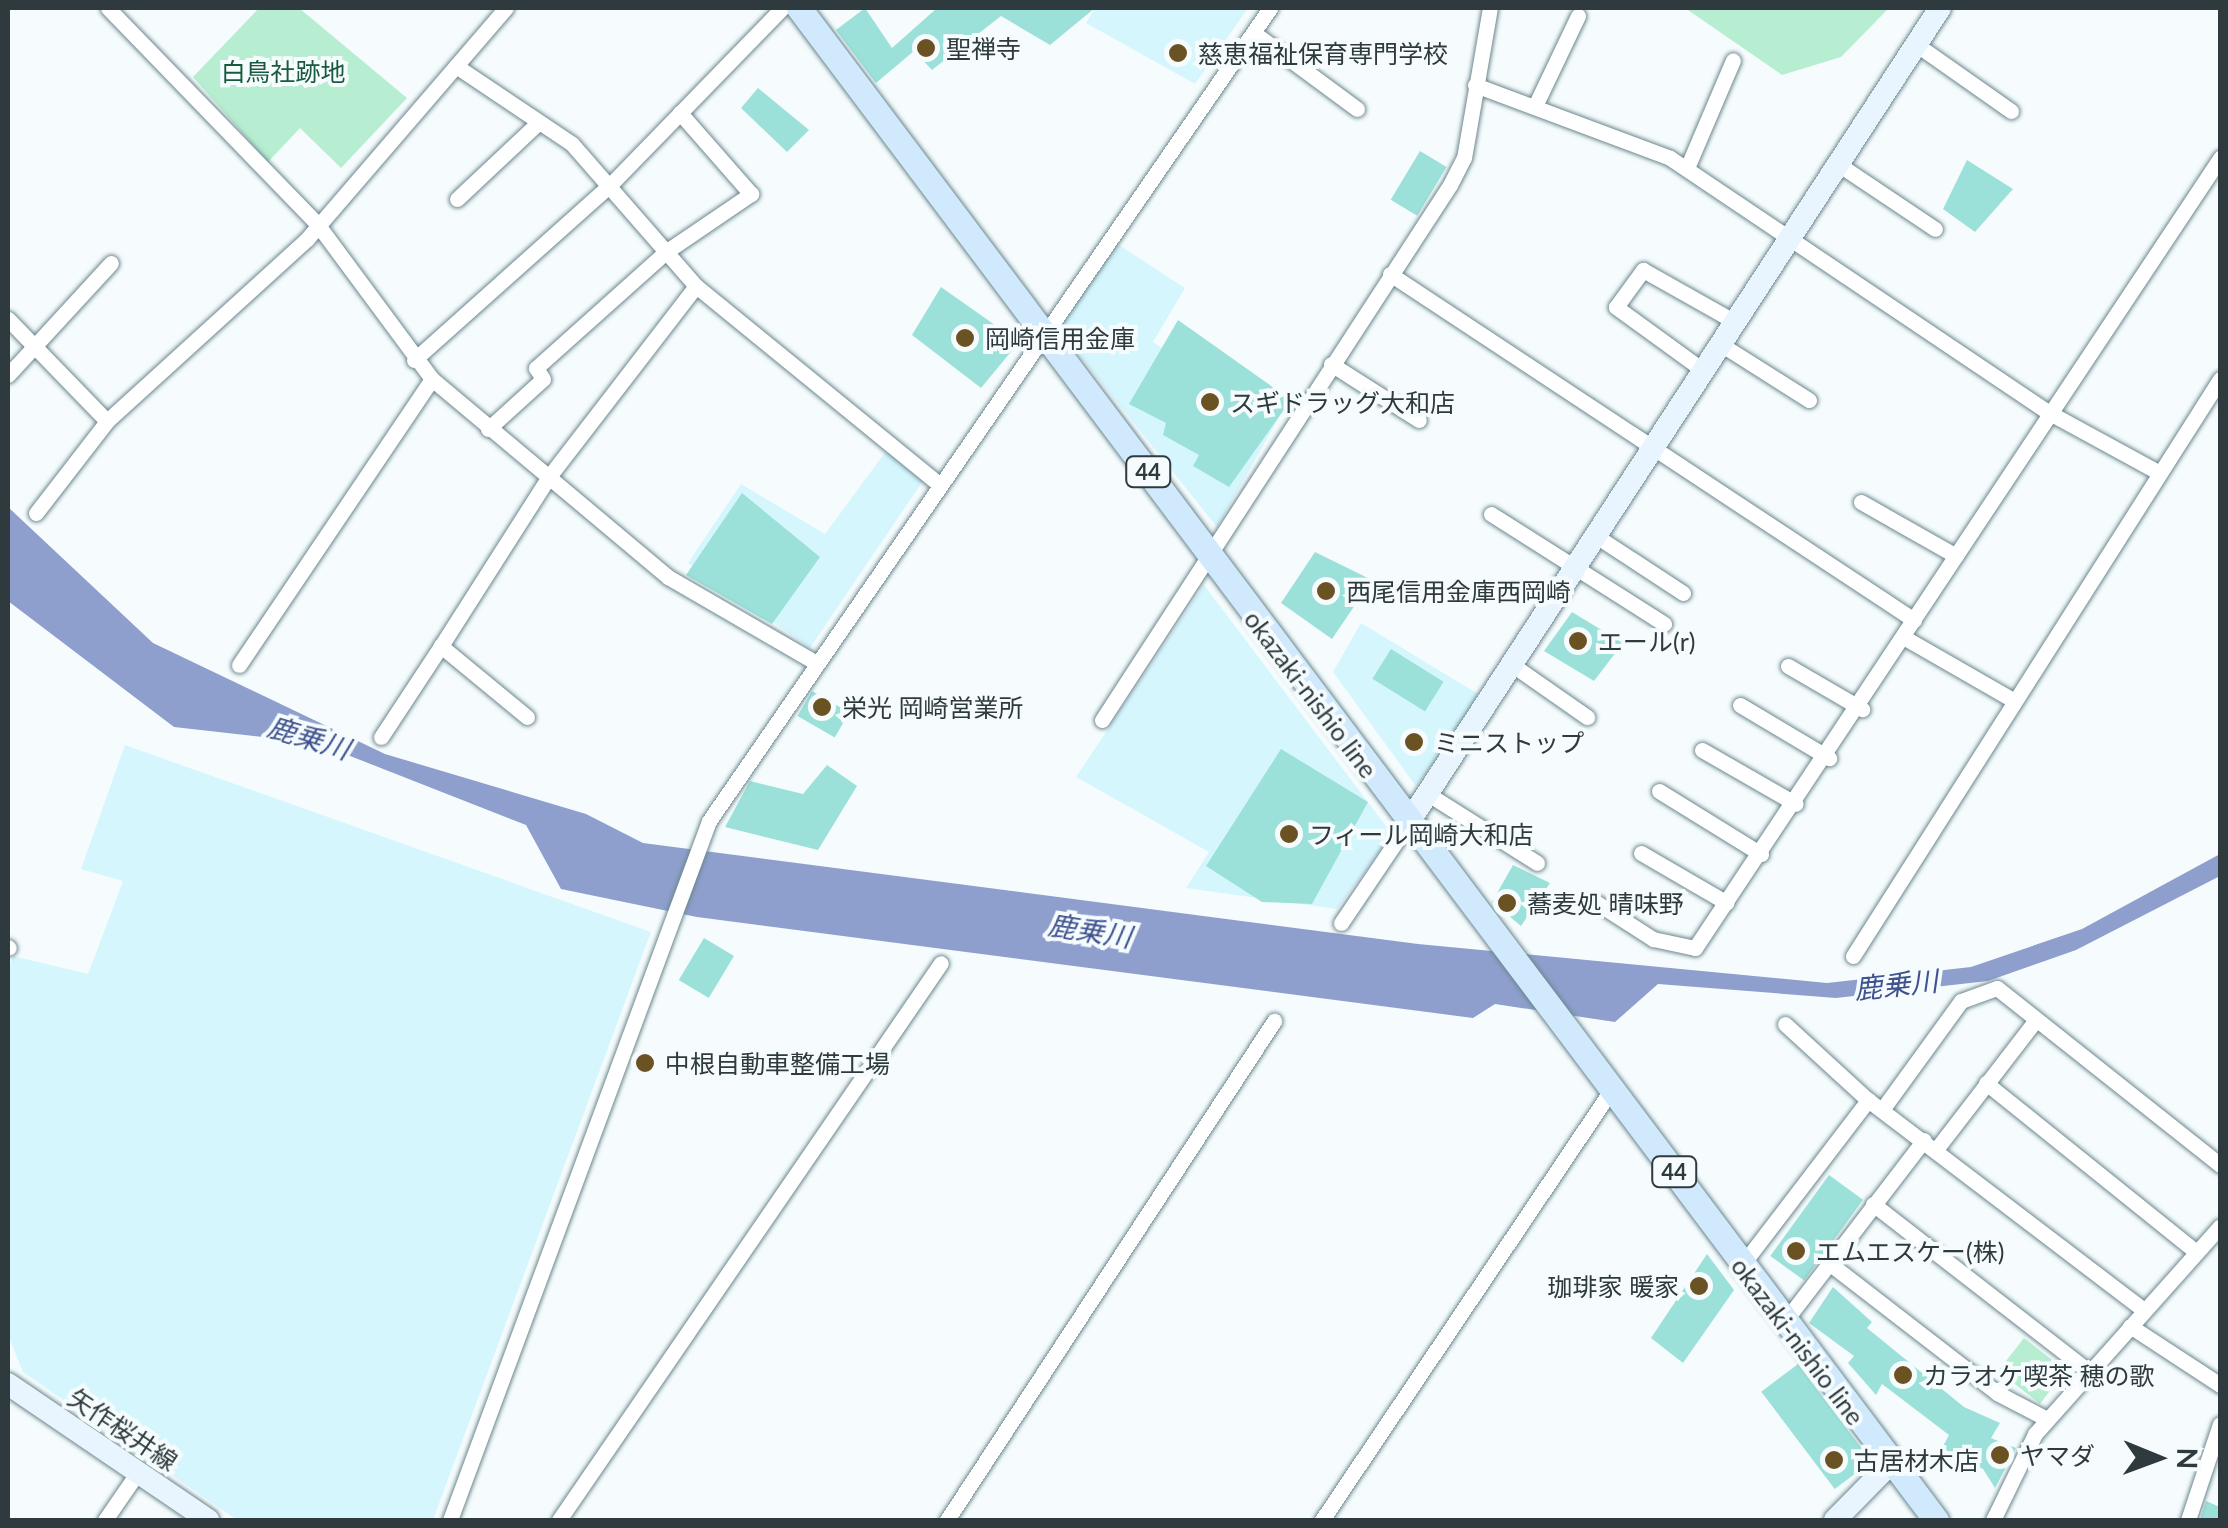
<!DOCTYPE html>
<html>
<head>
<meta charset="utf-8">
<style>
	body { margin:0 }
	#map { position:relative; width:2228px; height:1528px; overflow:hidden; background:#f6fcfd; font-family:Lato,"Noto Sans JP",sans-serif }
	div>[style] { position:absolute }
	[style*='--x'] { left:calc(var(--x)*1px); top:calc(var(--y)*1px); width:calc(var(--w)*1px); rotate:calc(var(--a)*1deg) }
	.built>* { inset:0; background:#d6f6fe }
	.green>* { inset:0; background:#b7edd0; transform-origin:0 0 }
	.water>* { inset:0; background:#8e9fcd }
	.building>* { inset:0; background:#9be1da; transform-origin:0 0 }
	.roads { filter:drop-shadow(0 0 2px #6b878e) drop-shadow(0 0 2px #6b878e) }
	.street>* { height:15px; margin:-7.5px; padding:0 7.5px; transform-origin:7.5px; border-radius:7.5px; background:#fff }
	.secondary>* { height:22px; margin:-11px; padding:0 11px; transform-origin:11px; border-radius:11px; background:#e8f4fe }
	.primary>* { height:25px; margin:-12.5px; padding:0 12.5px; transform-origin:12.5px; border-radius:12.5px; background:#d0e9fd }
	.dots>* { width:28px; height:28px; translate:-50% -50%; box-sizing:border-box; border:5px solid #f6fcfd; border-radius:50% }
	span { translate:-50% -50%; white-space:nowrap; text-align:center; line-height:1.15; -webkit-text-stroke:8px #f6fcfd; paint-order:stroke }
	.shield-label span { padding:2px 8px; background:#f6fcfd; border:2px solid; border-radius:8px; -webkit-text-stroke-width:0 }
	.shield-label { font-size:22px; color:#2e3a3d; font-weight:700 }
	.poi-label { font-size:25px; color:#2e3a3d }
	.left { translate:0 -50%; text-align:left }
	.right { translate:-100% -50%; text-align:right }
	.park-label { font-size:25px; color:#185a3e }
	.street-label { font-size:25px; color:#2e3a3d }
	.water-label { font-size:28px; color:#40538f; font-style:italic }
	.frame { position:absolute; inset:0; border:10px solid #2e3a3d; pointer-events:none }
	.north { position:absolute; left:2108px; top:1408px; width:100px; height:100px; -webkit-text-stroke:8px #f6fcfd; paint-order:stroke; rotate:91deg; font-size:28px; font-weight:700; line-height:40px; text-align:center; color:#2e3a3d }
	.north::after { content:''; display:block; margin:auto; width:35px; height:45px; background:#2e3a3d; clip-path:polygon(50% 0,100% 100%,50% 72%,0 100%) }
</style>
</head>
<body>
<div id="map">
	<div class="built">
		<i style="clip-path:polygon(1095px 8px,1248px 8px,1195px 84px,1086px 23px)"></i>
		<i style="clip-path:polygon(1116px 243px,1185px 288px,1153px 342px,1276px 423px,1217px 527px,1056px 326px)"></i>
		<i style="clip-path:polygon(889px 447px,927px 475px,810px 648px,688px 563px,741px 484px,825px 534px)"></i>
		<i style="clip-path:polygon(1204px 585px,1392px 834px,1337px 909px,1186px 888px,1209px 852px,1076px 777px)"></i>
		<i style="clip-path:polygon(1361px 623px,1483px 697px,1416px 786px,1333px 672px)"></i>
		<i style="clip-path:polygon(125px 745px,651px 932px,433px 1520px,237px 1520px,23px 1372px,8px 1335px,8px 971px,13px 956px,88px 974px,123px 881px,81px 869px)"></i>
	</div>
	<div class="green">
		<i style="clip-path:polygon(259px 8px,299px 8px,407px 98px,341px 168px,300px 128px,268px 162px,193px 77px)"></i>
		<i style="clip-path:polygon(1685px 8px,1889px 8px,1841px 57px,1782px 75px)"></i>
		<i style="left:2024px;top:1338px;width:53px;height:42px;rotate:38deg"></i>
	</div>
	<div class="water">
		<i style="clip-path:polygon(8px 507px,153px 643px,385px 754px,586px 814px,643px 843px,1418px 944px,1827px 983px,1971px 967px,2082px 929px,2220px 854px,2220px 876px,2076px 950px,1988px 981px,1836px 998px,1658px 984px,1615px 1022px,1495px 1004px,1473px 1018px,697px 917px,561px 889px,526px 825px,317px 743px,174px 727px,8px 601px)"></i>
	</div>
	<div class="building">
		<i style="clip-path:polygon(865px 8px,892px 48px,937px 8px,1095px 8px,1050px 45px,1001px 16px,932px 70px,914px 51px,876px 83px,836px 30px)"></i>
		<i style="clip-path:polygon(758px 88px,809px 130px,787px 152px,741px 108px)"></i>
		<i style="left:1420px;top:151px;width:31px;height:57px;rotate:31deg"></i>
		<i style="clip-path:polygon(1967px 160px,2013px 189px,1975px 232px,1943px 209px)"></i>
		<i style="clip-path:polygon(941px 287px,1019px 342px,981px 388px,912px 335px)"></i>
		<i style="clip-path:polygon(1178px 320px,1291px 400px,1229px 487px,1193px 466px,1199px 455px,1163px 435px,1166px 423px,1129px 404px)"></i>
		<i style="clip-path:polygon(742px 493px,820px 557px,772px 624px,686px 575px)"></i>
		<i style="clip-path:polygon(1315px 552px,1372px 580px,1332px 639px,1281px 603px)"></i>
		<i style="clip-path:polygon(1572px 612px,1623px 643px,1594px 681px,1544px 651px)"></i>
		<i style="left:1391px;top:649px;width:62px;height:35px;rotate:32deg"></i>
		<i style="left:812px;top:691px;width:43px;height:29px;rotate:30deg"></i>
		<i style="clip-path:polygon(1281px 749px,1368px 802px,1312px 904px,1262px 902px,1206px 866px)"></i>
		<i style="clip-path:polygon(827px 765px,857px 786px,818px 850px,725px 827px,750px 781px,803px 794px)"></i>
		<i style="clip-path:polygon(1513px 865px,1550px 883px,1521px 926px,1492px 902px)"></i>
		<i style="left:704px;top:938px;width:35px;height:49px;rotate:31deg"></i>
		<i style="left:1829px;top:1175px;width:42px;height:100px;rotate:36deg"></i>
		<i style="clip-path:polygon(1707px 1254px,1734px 1290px,1683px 1363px,1651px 1338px)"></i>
		<i style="clip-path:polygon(1833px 1287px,1872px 1322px,1867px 1328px,1964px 1407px,2000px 1423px,1991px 1438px,2016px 1448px,1995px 1488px,1983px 1469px,1942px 1448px,1949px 1435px,1882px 1384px,1876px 1395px,1848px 1363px,1854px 1356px,1809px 1323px)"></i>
		<i style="left:1798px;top:1364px;width:122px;height:46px;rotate:53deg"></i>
		<i style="clip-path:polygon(2206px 1501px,2220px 1507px,2220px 1520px,2200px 1520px)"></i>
	</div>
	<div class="roads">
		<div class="street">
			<i style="--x:108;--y:8;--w:302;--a:45.9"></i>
			<i style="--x:318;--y:225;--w:192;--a:53.5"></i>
			<i style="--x:432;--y:379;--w:308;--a:40"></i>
			<i style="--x:668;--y:577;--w:168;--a:30.1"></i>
			<i style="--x:1254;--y:33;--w:128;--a:36.4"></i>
			<i style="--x:1917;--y:45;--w:115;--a:35.1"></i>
			<i style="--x:456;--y:66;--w:140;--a:33.9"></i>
			<i style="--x:572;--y:144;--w:189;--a:48.9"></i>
			<i style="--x:696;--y:286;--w:308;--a:39.2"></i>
			<i style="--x:1475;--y:85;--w:208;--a:20.5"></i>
			<i style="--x:1670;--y:158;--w:453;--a:33.9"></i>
			<i style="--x:2046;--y:411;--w:128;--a:28.6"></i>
			<i style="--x:1535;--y:106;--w:100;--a:-64.5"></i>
			<i style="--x:1841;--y:166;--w:113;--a:33.8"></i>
			<i style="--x:1687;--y:168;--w:117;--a:-66.9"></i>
			<i style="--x:457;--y:199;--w:112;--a:-43.2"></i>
			<i style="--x:1390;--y:274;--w:628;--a:33.44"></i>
			<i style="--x:8;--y:319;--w:142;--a:45.9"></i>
			<i style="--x:1722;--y:345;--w:103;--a:32.3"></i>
			<i style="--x:414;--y:360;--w:264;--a:-41.8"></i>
			<i style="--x:611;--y:184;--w:245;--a:-45.8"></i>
			<i style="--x:1331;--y:364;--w:104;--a:32.5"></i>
			<i style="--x:1704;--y:371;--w:109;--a:-144"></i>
			<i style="--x:1616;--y:307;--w:46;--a:-53.9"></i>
			<i style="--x:1643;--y:270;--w:108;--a:29.4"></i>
			<i style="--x:8;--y:375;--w:152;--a:-47.4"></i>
			<i style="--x:488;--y:429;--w:74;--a:-42.3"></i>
			<i style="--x:543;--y:379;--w:13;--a:-122"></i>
			<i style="--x:536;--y:368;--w:176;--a:-41.8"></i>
			<i style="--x:667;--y:251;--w:102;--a:-34.2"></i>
			<i style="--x:751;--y:194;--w:108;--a:-131.2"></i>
			<i style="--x:1861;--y:502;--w:109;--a:29.6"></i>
			<i style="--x:36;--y:513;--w:116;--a:-52.3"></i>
			<i style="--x:107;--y:421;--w:270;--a:-42.3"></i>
			<i style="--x:307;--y:239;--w:305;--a:-49.3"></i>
			<i style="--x:1491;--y:514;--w:205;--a:32.4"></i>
			<i style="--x:1596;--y:536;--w:104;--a:33.2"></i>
			<i style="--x:1905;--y:638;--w:122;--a:29.9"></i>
			<i style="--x:1511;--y:664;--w:93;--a:34.9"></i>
			<i style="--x:239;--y:665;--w:345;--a:-56"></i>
			<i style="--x:1788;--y:666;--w:86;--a:30.2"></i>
			<i style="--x:1740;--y:705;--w:104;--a:30.8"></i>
			<i style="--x:527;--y:717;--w:112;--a:-140.5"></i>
			<i style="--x:441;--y:646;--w:199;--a:-57.5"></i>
			<i style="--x:548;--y:478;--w:242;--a:-52.4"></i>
			<i style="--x:1102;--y:720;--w:638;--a:-56.96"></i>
			<i style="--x:1450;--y:185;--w:30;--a:-63"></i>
			<i style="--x:1464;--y:158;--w:152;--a:-80.2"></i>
			<i style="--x:381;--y:737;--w:109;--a:-56.6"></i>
			<i style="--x:1702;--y:750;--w:108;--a:29.9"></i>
			<i style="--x:1659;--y:791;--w:120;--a:31.7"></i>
			<i style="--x:1428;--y:794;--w:129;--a:32.3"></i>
			<i style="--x:1641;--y:853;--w:99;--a:30.2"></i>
			<i style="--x:1597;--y:903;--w:67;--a:32.7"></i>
			<i style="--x:1653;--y:939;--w:43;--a:12.1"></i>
			<i style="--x:1695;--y:948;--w:949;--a:-56.39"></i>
			<i style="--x:1341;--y:923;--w:118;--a:-56"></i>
			<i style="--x:8;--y:947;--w:1;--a:45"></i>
			<i style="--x:1853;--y:956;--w:684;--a:-57.54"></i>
			<i style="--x:1785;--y:1024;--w:113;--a:42.5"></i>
			<i style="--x:1868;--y:1100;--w:345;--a:37.3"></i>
			<i style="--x:1986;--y:1083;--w:270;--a:38.8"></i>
			<i style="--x:1884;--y:1107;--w:131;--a:-54"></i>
			<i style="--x:1961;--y:1001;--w:38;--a:-20"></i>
			<i style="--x:1997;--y:988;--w:285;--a:38.4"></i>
			<i style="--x:1938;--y:1147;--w:159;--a:-52.4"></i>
			<i style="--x:1873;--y:1204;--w:269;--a:37.8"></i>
			<i style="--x:1829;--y:1263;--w:212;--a:37.7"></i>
			<i style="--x:1997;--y:1393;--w:56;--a:27.5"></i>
			<i style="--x:1742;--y:1265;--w:208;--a:-52.6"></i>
			<i style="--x:1785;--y:1321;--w:228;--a:-52.5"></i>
			<i style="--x:2130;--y:1326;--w:108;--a:33.2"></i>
			<i style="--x:105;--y:1520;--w:58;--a:-55.5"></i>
			<i style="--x:450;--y:1520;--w:745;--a:-69.67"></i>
			<i style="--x:709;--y:821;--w:988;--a:-55.39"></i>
			<i style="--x:559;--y:1520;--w:675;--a:-55.56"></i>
			<i style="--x:947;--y:1520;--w:597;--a:-56.76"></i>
			<i style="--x:1322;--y:1520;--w:519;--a:-56.07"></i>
			<i style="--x:1993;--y:1520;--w:96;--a:-64"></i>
			<i style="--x:2035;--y:1434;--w:278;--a:-48.3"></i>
			<i style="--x:2188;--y:1520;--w:101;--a:-71.6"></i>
		</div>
		<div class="secondary">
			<i style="--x:1407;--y:825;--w:975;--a:-56.88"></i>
			<i style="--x:8;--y:1384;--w:242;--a:34.2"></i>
			<i style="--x:1835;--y:1520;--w:78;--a:-45.5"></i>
		</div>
		<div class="primary">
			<i style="--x:799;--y:8;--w:1892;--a:53.06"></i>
		</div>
	</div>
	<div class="dots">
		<i style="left:926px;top:48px;background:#6b5223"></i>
		<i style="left:1178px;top:53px;background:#6b5223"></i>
		<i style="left:965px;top:338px;background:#6b5223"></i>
		<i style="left:1210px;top:402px;background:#6b5223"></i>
		<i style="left:1326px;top:591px;background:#6b5223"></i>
		<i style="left:1578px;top:641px;background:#6b5223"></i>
		<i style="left:822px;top:707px;background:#6b5223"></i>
		<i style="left:1414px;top:742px;background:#6b5223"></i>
		<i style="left:1289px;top:834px;background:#6b5223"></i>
		<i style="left:1507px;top:903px;background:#6b5223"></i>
		<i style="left:645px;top:1063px;background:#6b5223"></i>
		<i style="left:1796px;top:1251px;background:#6b5223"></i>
		<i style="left:1699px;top:1286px;background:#6b5223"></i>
		<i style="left:1903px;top:1375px;background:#6b5223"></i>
		<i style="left:2000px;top:1455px;background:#6b5223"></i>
		<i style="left:1834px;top:1460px;background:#6b5223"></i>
	</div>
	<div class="shield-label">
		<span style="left:1148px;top:472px">44</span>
		<span style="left:1674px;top:1172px">44</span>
	</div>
	<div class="poi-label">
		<span class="left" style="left:946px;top:48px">聖禅寺</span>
		<span class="left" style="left:1198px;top:53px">慈恵福祉保育専門学校</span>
		<span class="left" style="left:985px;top:338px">岡崎信用金庫</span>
		<span class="left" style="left:1230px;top:402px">スギドラッグ大和店</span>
		<span class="left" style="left:1346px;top:591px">西尾信用金庫西岡崎</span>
		<span class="left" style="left:1598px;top:641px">エール(r)</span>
		<span class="left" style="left:842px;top:707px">栄光 岡崎営業所</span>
		<span class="left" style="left:1434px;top:742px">ミニストップ</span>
		<span class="left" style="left:1309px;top:834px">フィール岡崎大和店</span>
		<span class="left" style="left:1527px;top:903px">蕎麦処 晴味野</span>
		<span class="left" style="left:665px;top:1063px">中根自動車整備工場</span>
		<span class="left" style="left:1816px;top:1251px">エムエスケー(株)</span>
		<span class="right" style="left:1679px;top:1286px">珈琲家 暖家</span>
		<span class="left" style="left:1923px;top:1375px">カラオケ喫茶 穂の歌</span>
		<span class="left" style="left:2020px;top:1455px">ヤマダ</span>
		<span class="left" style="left:1854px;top:1460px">古居材木店</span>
	</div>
	<div class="park-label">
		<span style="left:283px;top:71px">白鳥社跡地</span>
	</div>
	<div class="street-label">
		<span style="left:1311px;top:694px;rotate:53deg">okazaki-nishio line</span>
		<span style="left:1798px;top:1341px;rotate:53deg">okazaki-nishio line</span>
		<span style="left:123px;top:1429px;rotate:34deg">矢作桜井線</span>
	</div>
	<div class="water-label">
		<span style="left:309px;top:737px;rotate:17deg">鹿乗川</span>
		<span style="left:1090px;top:930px;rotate:9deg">鹿乗川</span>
		<span style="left:1896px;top:984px;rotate:-6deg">鹿乗川</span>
	</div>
	<div class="frame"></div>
	<div class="north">N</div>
</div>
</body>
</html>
